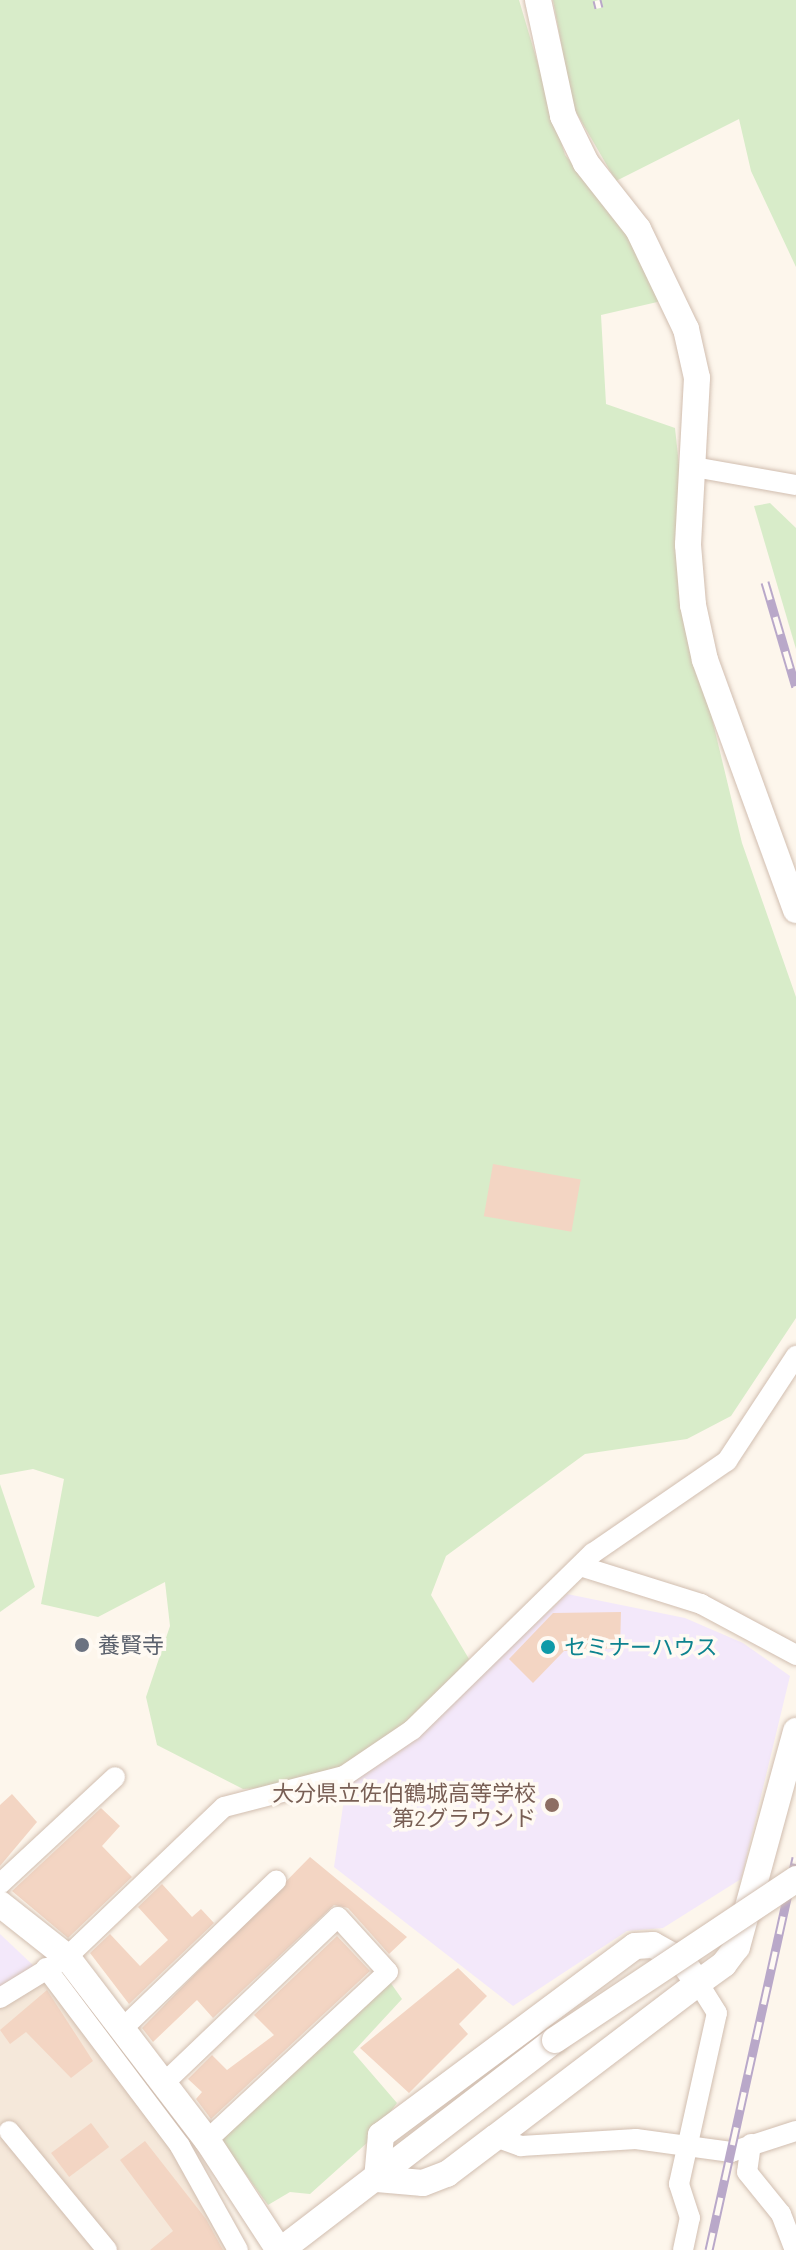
<!DOCTYPE html>
<html>
<head>
<meta charset="utf-8">
<style>
	body { margin:0 }
	#map { position:relative; width:796px; height:2250px; overflow:hidden; background:#fdf6ec; font-family:Barlow,"Noto Sans JP",sans-serif }
	div>[style] { position:absolute }
	[style*='--x'] { left:calc(var(--x)*1px); top:calc(var(--y)*1px); width:calc(var(--w)*1px); rotate:calc(var(--a)*1deg) }
	.residential>* { inset:0; background:#f5e8da }
	.education>* { inset:0; background:#f3e8fa }
	.green>* { inset:0; background:#d8ecc9 }
	.building>* { inset:0; background:#f3d5c3; transform-origin:0 0 }
	.roads { filter:drop-shadow(0 0 2px #d1beb0) drop-shadow(0 0 2px #d1beb0) }
	.minor>* { height:20px; margin:-10px; padding:0 10px; transform-origin:10px; border-radius:10px; background:#fff }
	.tertiary>* { height:26px; margin:-13px; padding:0 13px; transform-origin:13px; border-radius:13px; background:#fff }
	.rail>* { height:9px; margin-top:-4.5px; transform-origin:0; background:repeating-linear-gradient(90deg,#fffaf3 0 18px,#b9a8c9 0 36px); box-sizing:border-box; border-block:2px solid #b9a8c9 }
	.bridges { filter:drop-shadow(0 0 2px #d1beb0) drop-shadow(0 0 2px #d1beb0) }
	.tertiary-bridge>* { height:26px; margin:-13px; padding:0 13px; transform-origin:13px; border-radius:13px; background:#fff }
	.dots>* { width:22px; height:22px; translate:-50% -50%; box-sizing:border-box; border:4px solid #fffaf3; border-radius:50% }
	span { translate:-50% -50%; white-space:nowrap; text-align:center; line-height:1.15; -webkit-text-stroke:7px #fffaf3; paint-order:stroke }
	.worship-label { font-size:22px; color:#5b616d }
	.left { translate:0 -50%; text-align:left }
	.culture-label { font-size:22px; color:#0d838f }
	.education-label { font-size:22px; color:#785e54 }
	.right { translate:-100% -50%; text-align:right }
</style>
</head>
<body>
<div id="map">
	<div class="residential">
		<i style="clip-path:polygon(43px 1977px,189px 2171px,230px 2250px,0 2250px,0 2005px)"></i>
	</div>
	<div class="education">
		<i style="clip-path:polygon(567px 1594px,685px 1618px,743px 1643px,790px 1676px,741px 1879px,663px 1928px,627px 1931px,513px 2006px,334px 1867px,346px 1786px,401px 1750px)"></i>
		<i style="clip-path:polygon(0 1934px,35px 1967px,0 1989px)"></i>
	</div>
	<div class="green">
		<i style="clip-path:polygon(0 0,519px 0,565px 155px,631px 233px,666px 300px,601px 315px,606px 404px,675px 428px,702px 677px,742px 843px,796px 997px,796px 1318px,731px 1416px,687px 1439px,585px 1454px,446px 1556px,431px 1595px,469px 1659px,439px 1698px,350px 1764px,283px 1787px,243px 1789px,157px 1745px,146px 1697px,170px 1626px,165px 1582px,98px 1617px,41px 1604px,64px 1479px,33px 1469px,0 1475px)"></i>
		<i style="clip-path:polygon(553px 0,796px 0,796px 267px,751px 171px,739px 119px,616px 181px,573px 107px)"></i>
		<i style="clip-path:polygon(770px 503px,796px 528px,796px 649px,754px 506px)"></i>
		<i style="clip-path:polygon(0 1484px,35px 1587px,0 1612px)"></i>
		<i style="clip-path:polygon(390px 1982px,402px 1999px,353px 2052px,397px 2103px,368px 2142px,310px 2194px,290px 2192px,268px 2205px,220px 2139px)"></i>
	</div>
	<div class="building">
		<i style="left:493px;top:1164px;width:89px;height:53px;rotate:10deg"></i>
		<i style="clip-path:polygon(621px 1612px,620px 1648px,564px 1651px,533px 1683px,509px 1659px,553px 1613px)"></i>
		<i style="clip-path:polygon(12px 1794px,37px 1822px,0 1866px,0 1805px)"></i>
		<i style="clip-path:polygon(101px 1808px,120px 1826px,102px 1846px,132px 1877px,68px 1938px,12px 1891px)"></i>
		<i style="clip-path:polygon(310px 1857px,407px 1937px,389px 1954px,348px 1908px,334px 1905px,213px 2018px,197px 2000px,153px 2042px,142px 2028px)"></i>
		<i style="clip-path:polygon(162px 1884px,192px 1917px,201px 1909px,214px 1923px,129px 2004px,90px 1953px,110px 1934px,140px 1966px,168px 1940px,138px 1907px)"></i>
		<i style="clip-path:polygon(337px 1936px,370px 1971px,211px 2119px,196px 2099px,202px 2092px,188px 2079px,212px 2055px,227px 2070px,274px 2035px,254px 2015px)"></i>
		<i style="clip-path:polygon(458px 1968px,487px 1996px,459px 2024px,468px 2034px,409px 2093px,360px 2048px)"></i>
		<i style="clip-path:polygon(47px 1990px,93px 2061px,71px 2078px,26px 2032px,10px 2044px,0 2030px)"></i>
		<i style="left:91px;top:2123px;width:30px;height:50px;rotate:53deg"></i>
		<i style="clip-path:polygon(145px 2141px,206px 2219px,223px 2250px,150px 2250px,173px 2231px,120px 2160px)"></i>
	</div>
	<div class="roads">
		<div class="minor">
			<i style="--x:694;--y:467;--w:104;--a:10"></i>
			<i style="--x:580;--y:1566;--w:127;--a:17.4"></i>
			<i style="--x:701;--y:1604;--w:108;--a:28.2"></i>
			<i style="--x:0;--y:1884;--w:157;--a:-42.9"></i>
			<i style="--x:46;--y:1968;--w:223;--a:53"></i>
			<i style="--x:180;--y:2146;--w:119;--a:60.9"></i>
			<i style="--x:0;--y:1998;--w:79;--a:-31.5"></i>
			<i style="--x:67;--y:1957;--w:217;--a:-43.7"></i>
			<i style="--x:224;--y:1807;--w:124;--a:-14.5"></i>
			<i style="--x:344;--y:1776;--w:82;--a:-34.1"></i>
			<i style="--x:412;--y:1730;--w:253;--a:-44.4"></i>
			<i style="--x:593;--y:1553;--w:163;--a:-34.5"></i>
			<i style="--x:727;--y:1461;--w:126;--a:-56.7"></i>
			<i style="--x:122;--y:2029;--w:214;--a:-43.9"></i>
			<i style="--x:162;--y:2085;--w:243;--a:-43.7"></i>
			<i style="--x:338;--y:1917;--w:74;--a:47.7"></i>
			<i style="--x:388;--y:1972;--w:247;--a:137.1"></i>
			<i style="--x:9;--y:2131;--w:154;--a:50.5"></i>
			<i style="--x:496;--y:2137;--w:27;--a:20"></i>
			<i style="--x:521;--y:2146;--w:115;--a:-3.5"></i>
			<i style="--x:636;--y:2139;--w:96;--a:7.8"></i>
			<i style="--x:731;--y:2152;--w:68;--a:-17.9"></i>
			<i style="--x:751;--y:2144;--w:28;--a:98"></i>
			<i style="--x:747;--y:2172;--w:54;--a:51"></i>
			<i style="--x:781;--y:2214;--w:39;--a:69"></i>
			<i style="--x:683;--y:2250;--w:33;--a:-78"></i>
			<i style="--x:690;--y:2218;--w:36;--a:-108"></i>
			<i style="--x:679;--y:2184;--w:175;--a:-77.5"></i>
			<i style="--x:717;--y:2013;--w:36;--a:-122"></i>
		</div>
		<div class="tertiary">
			<i style="--x:538;--y:0;--w:119;--a:77.8"></i>
			<i style="--x:563;--y:116;--w:52;--a:63.9"></i>
			<i style="--x:586;--y:163;--w:84;--a:51.8"></i>
			<i style="--x:638;--y:229;--w:111;--a:64.4"></i>
			<i style="--x:686;--y:329;--w:50;--a:77.3"></i>
			<i style="--x:697;--y:378;--w:167;--a:93.1"></i>
			<i style="--x:688;--y:545;--w:60;--a:85.2"></i>
			<i style="--x:693;--y:605;--w:56;--a:77.7"></i>
			<i style="--x:705;--y:660;--w:266;--a:70"></i>
			<i style="--x:0;--y:1904;--w:85;--a:38.3"></i>
			<i style="--x:67;--y:1957;--w:230;--a:52.6"></i>
			<i style="--x:207;--y:2140;--w:131;--a:56.8"></i>
			<i style="--x:698;--y:1983;--w:27;--a:-126"></i>
			<i style="--x:682;--y:1961;--w:33;--a:-151"></i>
			<i style="--x:653;--y:1945;--w:18;--a:177"></i>
			<i style="--x:635;--y:1946;--w:317;--a:143.3"></i>
			<i style="--x:381;--y:2135;--w:44;--a:95.2"></i>
			<i style="--x:377;--y:2179;--w:46;--a:5"></i>
			<i style="--x:423;--y:2183;--w:26;--a:-21"></i>
			<i style="--x:447;--y:2174;--w:61;--a:-37.1"></i>
			<i style="--x:496;--y:2137;--w:254;--a:-37.3"></i>
			<i style="--x:698;--y:1983;--w:32;--a:-36"></i>
			<i style="--x:724;--y:1964;--w:21;--a:-53"></i>
			<i style="--x:737;--y:1947;--w:224;--a:-74.7"></i>
			<i style="--x:281;--y:2250;--w:345;--a:-37.5"></i>
		</div>
	</div>
	<div class="rail">
		<i style="--x:597;--y:0;--w:8;--a:76"></i>
		<i style="--x:765;--y:582;--w:109;--a:73.6"></i>
		<i style="--x:709;--y:2250;--w:402;--a:-77.5"></i>
	</div>
	<div class="bridges">
		<div class="tertiary-bridge">
			<i style="--x:555;--y:2040;--w:290;--a:-33.7"></i>
		</div>
	</div>
	<div class="dots">
		<i style="left:82px;top:1645px;background:#6b7280"></i>
		<i style="left:548px;top:1647px;background:#0f9aa8"></i>
		<i style="left:552px;top:1805px;background:#8d6e63"></i>
	</div>
	<div class="worship-label">
		<span class="left" style="left:98px;top:1645px">養賢寺</span>
	</div>
	<div class="culture-label">
		<span class="left" style="left:564px;top:1647px">セミナーハウス</span>
	</div>
	<div class="education-label">
		<span class="right" style="left:536px;top:1805px">大分県立佐伯鶴城高等学校<br>第2グラウンド</span>
	</div>
</div>
</body>
</html>
